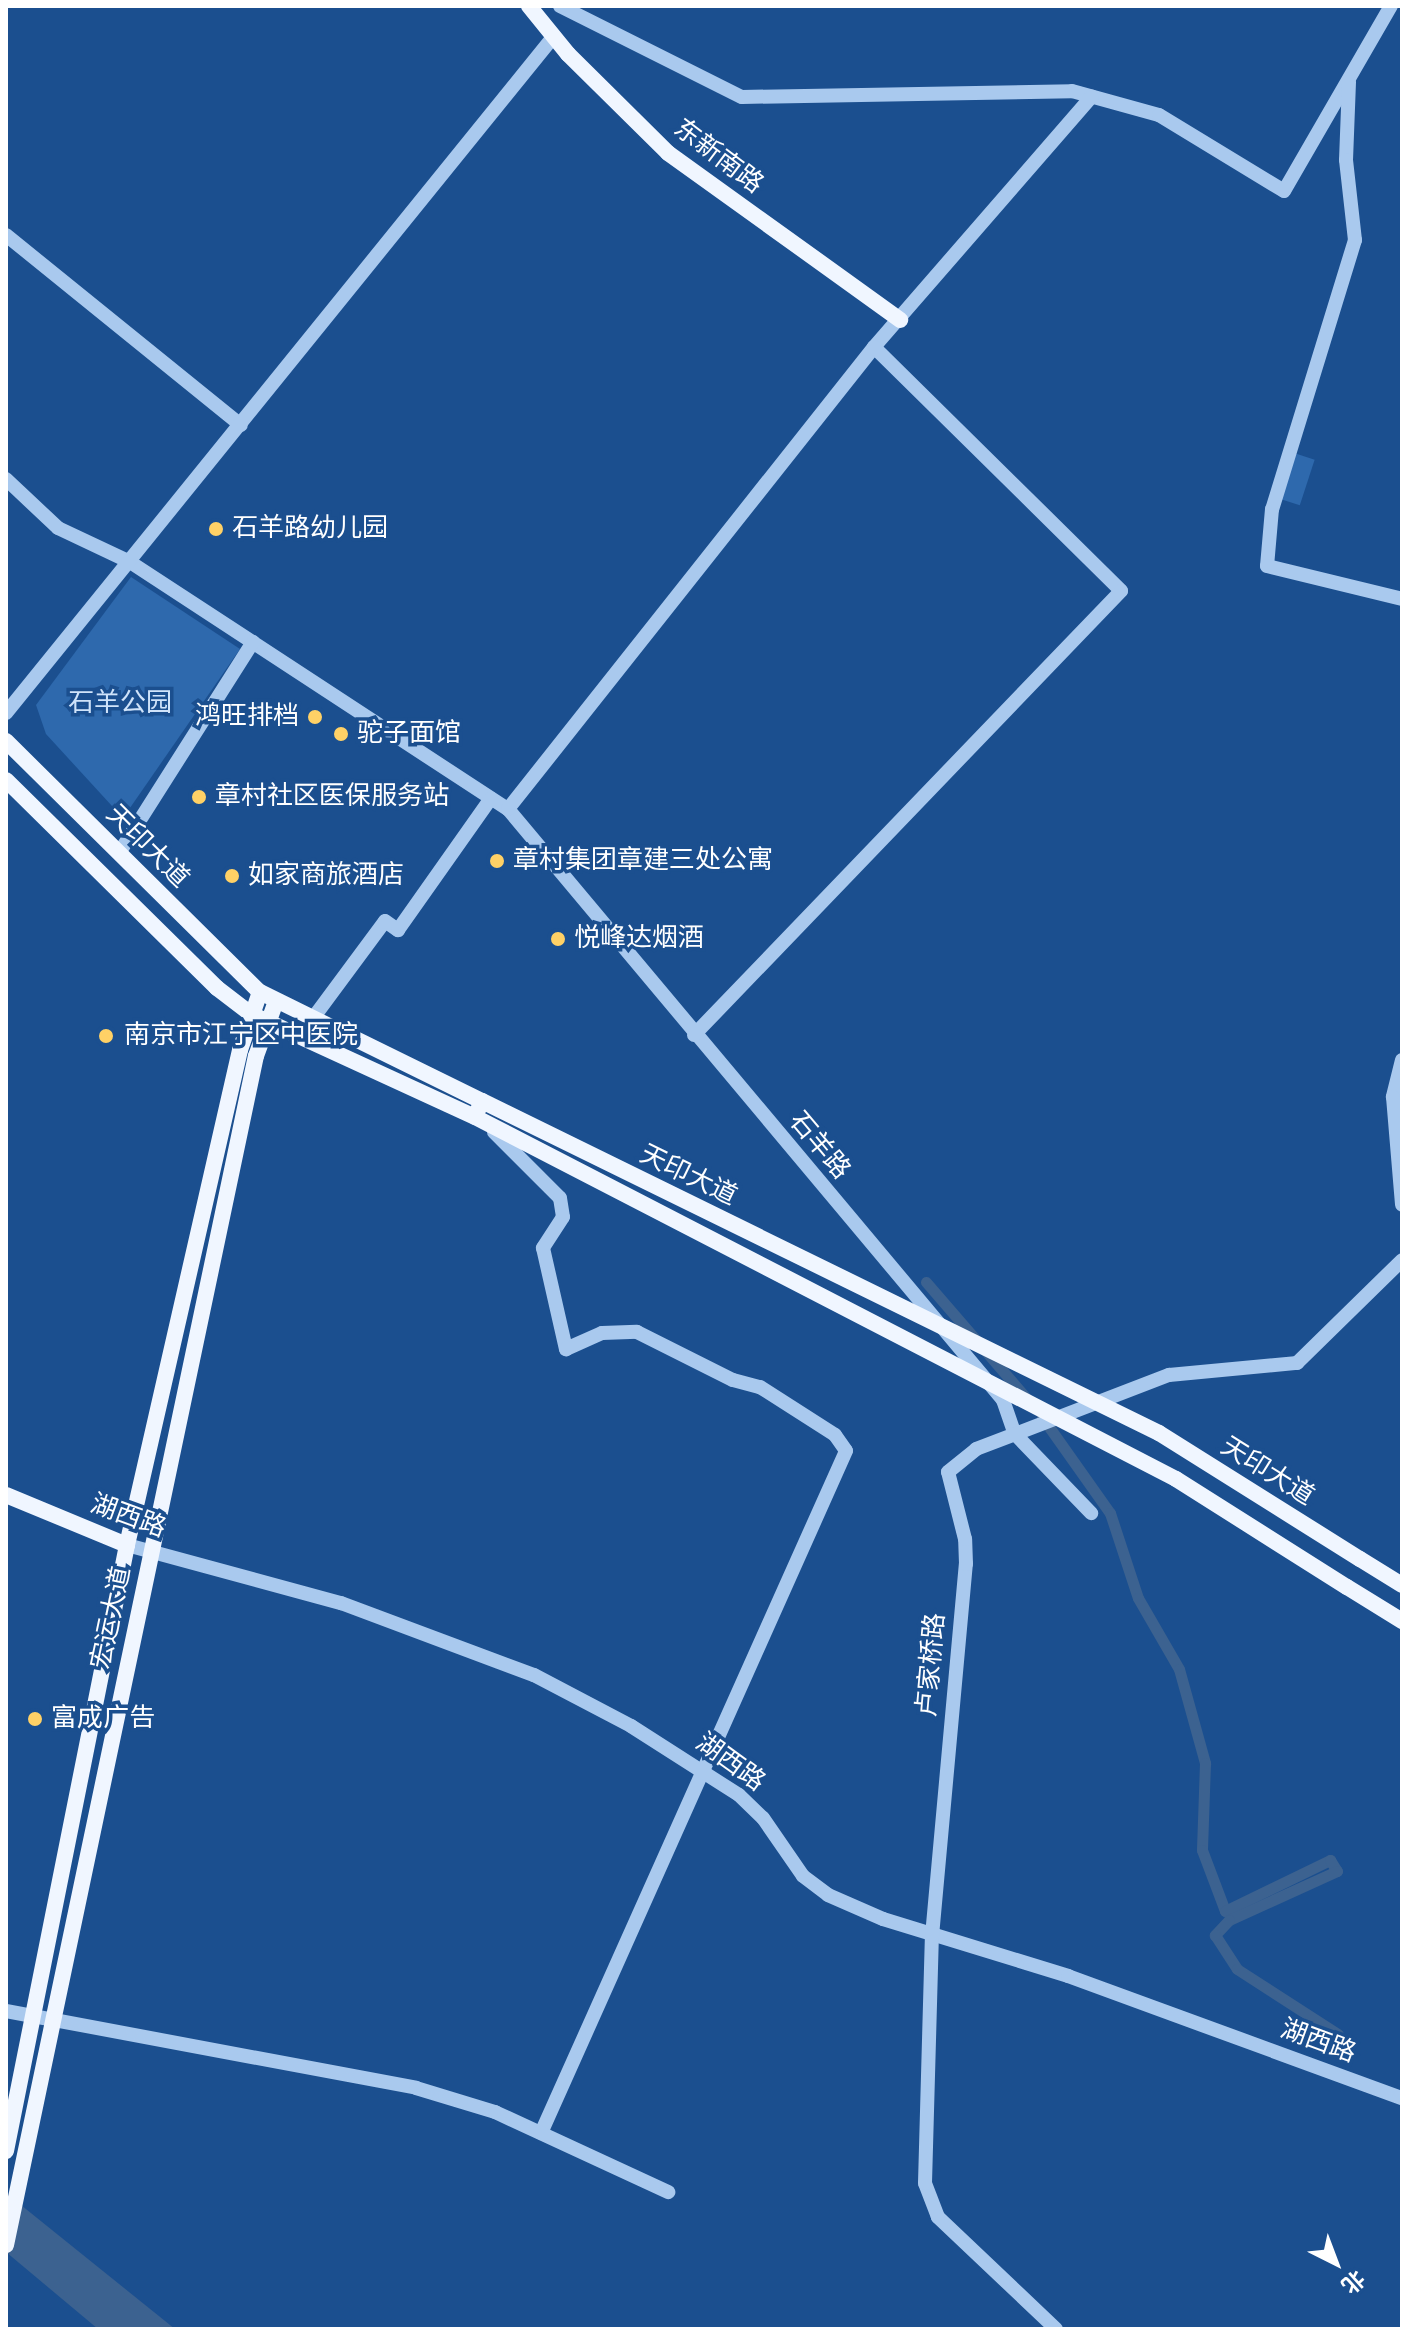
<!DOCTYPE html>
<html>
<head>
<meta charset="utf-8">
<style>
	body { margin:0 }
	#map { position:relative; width:1408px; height:2335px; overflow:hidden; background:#1b4f8f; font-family:"Sofia Sans Condensed","Noto Sans SC",sans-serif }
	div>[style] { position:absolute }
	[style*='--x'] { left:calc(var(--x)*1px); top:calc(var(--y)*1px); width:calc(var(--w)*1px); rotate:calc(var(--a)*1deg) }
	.green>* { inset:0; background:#2e69ad; transform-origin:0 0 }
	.water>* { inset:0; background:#3c6290 }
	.canal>* { height:11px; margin:-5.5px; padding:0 5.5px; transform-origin:5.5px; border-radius:5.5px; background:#3c6290 }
	.minor>* { height:14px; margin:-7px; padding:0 7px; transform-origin:7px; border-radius:7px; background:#a9c9ee }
	.major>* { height:16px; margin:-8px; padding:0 8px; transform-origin:8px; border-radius:8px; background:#f0f6ff }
	.major-bridge>* { height:16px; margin:-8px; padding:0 8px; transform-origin:8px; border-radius:8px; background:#f0f6ff }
	.dots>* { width:22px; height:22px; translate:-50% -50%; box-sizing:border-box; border:4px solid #1b4f8f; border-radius:50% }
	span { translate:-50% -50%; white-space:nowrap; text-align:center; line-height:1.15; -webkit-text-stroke:7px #1b4f8f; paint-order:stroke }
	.street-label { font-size:26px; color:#fff }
	.poi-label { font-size:26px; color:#fff }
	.left { translate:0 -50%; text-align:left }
	.right { translate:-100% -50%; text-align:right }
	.park-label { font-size:26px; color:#cfe3fa }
	.frame { position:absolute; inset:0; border:8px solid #fff; pointer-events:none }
	.north { position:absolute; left:1296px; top:2223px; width:80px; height:80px; -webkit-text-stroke:6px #1b4f8f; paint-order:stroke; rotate:138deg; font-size:22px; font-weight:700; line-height:32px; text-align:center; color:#fff }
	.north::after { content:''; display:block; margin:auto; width:28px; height:36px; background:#fff; clip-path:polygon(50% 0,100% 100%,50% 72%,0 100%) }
</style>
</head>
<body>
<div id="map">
	<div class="green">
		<i style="left:1288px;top:451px;width:28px;height:48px;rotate:18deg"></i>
		<i style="clip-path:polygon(131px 577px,240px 649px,123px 818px,46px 734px,36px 705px)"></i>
	</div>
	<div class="water">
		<i style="clip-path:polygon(6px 2193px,175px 2329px,98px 2329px,6px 2252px)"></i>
	</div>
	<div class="canal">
		<i style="--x:926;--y:1282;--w:153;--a:49.2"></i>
		<i style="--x:1042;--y:1417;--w:118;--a:54.7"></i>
		<i style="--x:1110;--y:1513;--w:89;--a:71.8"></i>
		<i style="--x:1138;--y:1598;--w:82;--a:60"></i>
		<i style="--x:1179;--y:1669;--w:98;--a:74.5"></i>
		<i style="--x:1205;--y:1763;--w:87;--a:92"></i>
		<i style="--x:1202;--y:1850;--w:65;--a:69.3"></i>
		<i style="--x:1225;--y:1911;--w:117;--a:-25.9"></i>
		<i style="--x:1330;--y:1860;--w:13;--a:58"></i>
		<i style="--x:1337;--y:1871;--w:119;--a:155.6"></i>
		<i style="--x:1229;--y:1920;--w:21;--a:133"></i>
		<i style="--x:1215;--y:1935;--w:40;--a:57.1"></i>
		<i style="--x:1237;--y:1969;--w:120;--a:32.8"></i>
	</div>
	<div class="minor">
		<i style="--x:560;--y:6;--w:203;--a:26.6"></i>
		<i style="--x:742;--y:97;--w:330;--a:-1"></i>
		<i style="--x:1072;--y:91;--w:90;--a:15.4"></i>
		<i style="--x:1159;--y:115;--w:146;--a:31.3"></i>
		<i style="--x:1284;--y:191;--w:214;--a:-60"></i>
		<i style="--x:1349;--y:82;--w:78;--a:92.2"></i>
		<i style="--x:1346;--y:160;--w:81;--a:83.6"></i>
		<i style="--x:1355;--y:240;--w:282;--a:107.1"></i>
		<i style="--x:1272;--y:509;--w:57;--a:95"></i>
		<i style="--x:1267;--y:566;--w:139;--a:13.7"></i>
		<i style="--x:6;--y:235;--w:302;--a:39"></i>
		<i style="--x:874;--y:347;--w:332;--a:-49"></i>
		<i style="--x:6;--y:479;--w:71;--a:43.3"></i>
		<i style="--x:58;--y:528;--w:80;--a:25.3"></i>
		<i style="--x:130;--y:562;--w:452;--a:33.2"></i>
		<i style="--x:508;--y:809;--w:771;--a:50.05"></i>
		<i style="--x:1003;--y:1400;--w:36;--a:71"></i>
		<i style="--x:1015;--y:1434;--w:110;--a:46.1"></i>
		<i style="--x:6;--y:713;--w:871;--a:-51.01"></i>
		<i style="--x:508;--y:809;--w:589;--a:-51.61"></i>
		<i style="--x:874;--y:347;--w:347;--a:44.6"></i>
		<i style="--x:1121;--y:591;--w:616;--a:133.88"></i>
		<i style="--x:119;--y:853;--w:250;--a:-57.6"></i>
		<i style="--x:311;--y:1021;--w:124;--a:-53.5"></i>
		<i style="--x:385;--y:921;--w:16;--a:35"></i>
		<i style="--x:398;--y:930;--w:161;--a:-54.8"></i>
		<i style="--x:1402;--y:1060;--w:38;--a:104"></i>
		<i style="--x:1393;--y:1097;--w:108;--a:85.2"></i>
		<i style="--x:494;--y:1132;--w:93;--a:45"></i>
		<i style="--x:560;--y:1198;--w:19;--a:81"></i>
		<i style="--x:563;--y:1217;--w:37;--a:123"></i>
		<i style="--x:543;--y:1248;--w:104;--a:77.2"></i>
		<i style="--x:566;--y:1349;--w:39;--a:-24"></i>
		<i style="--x:602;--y:1333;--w:35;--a:-2"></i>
		<i style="--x:637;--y:1332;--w:107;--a:26.6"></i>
		<i style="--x:733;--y:1380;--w:28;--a:15"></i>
		<i style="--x:760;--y:1387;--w:89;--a:32.6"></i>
		<i style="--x:835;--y:1435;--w:19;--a:55"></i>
		<i style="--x:846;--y:1451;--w:747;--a:114.09"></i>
		<i style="--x:127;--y:1545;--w:222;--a:15.2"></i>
		<i style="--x:341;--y:1603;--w:206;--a:20.5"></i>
		<i style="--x:534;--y:1675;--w:110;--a:27.7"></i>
		<i style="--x:631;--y:1726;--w:128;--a:32.6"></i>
		<i style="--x:739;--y:1795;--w:33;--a:44"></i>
		<i style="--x:763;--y:1818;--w:70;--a:55.4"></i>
		<i style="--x:803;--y:1876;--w:31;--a:37"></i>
		<i style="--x:828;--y:1895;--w:60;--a:23.6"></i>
		<i style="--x:883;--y:1919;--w:194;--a:17.1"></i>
		<i style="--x:1068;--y:1976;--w:356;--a:20.1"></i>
		<i style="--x:6;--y:2011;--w:417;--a:10.6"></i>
		<i style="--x:416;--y:2088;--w:83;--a:16.9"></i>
		<i style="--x:495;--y:2112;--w:191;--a:24.8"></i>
		<i style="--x:1056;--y:2329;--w:163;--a:-136.5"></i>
		<i style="--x:938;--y:2217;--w:36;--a:-111"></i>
		<i style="--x:925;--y:2183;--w:247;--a:-88.4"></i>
		<i style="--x:932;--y:1936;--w:374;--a:-84.8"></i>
		<i style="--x:966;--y:1564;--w:25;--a:-92"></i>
		<i style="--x:965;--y:1539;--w:69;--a:-104.2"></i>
		<i style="--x:948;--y:1472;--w:36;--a:-39"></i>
		<i style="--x:976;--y:1449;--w:207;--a:-21"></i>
		<i style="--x:1169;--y:1375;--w:129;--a:-5.4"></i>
		<i style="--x:1297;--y:1363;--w:147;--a:-44.4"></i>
	</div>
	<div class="major">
		<i style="--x:529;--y:6;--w:62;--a:50.9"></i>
		<i style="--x:568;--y:54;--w:141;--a:44.7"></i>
		<i style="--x:668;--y:153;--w:286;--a:35.7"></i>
		<i style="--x:6;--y:741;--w:357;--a:44.7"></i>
		<i style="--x:260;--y:992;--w:247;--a:26.2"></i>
		<i style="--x:482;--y:1101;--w:17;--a:114"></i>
		<i style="--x:475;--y:1117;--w:247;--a:-155.3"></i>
		<i style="--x:251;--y:1014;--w:43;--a:-142.6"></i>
		<i style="--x:217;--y:988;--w:296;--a:-135.4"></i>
		<i style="--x:6;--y:1495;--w:131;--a:22.5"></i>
		<i style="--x:1360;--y:1559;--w:49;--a:31.8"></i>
		<i style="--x:1347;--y:1587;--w:65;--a:31.7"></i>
		<i style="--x:6;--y:2151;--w:618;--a:-78.71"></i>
		<i style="--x:127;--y:1545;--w:508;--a:-77.14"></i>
		<i style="--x:240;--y:1050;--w:61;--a:-71"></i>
		<i style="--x:6;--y:2245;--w:1215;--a:-78.13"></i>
		<i style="--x:256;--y:1056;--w:55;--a:-69.9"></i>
	</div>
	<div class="major-bridge">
		<i style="--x:482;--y:1101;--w:754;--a:26.12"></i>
		<i style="--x:1159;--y:1433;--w:237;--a:32.1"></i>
		<i style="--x:475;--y:1117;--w:789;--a:27.31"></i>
		<i style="--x:1176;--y:1479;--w:202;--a:32.3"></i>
	</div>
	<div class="dots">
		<i style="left:216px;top:529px;background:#ffd166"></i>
		<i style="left:315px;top:717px;background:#ffd166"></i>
		<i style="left:341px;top:734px;background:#ffd166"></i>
		<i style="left:199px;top:797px;background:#ffd166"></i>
		<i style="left:497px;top:861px;background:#ffd166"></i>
		<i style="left:232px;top:876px;background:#ffd166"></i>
		<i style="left:558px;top:939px;background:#ffd166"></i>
		<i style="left:106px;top:1036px;background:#ffd166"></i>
		<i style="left:35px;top:1719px;background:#ffd166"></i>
	</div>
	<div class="street-label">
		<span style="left:718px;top:157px;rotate:37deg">东新南路</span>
		<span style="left:147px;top:847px;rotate:45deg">天印大道</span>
		<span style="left:819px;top:1146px;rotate:50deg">石羊路</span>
		<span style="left:688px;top:1176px;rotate:26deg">天印大道</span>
		<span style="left:1267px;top:1472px;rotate:32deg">天印大道</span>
		<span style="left:128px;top:1517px;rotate:20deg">湖西路</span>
		<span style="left:112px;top:1618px;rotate:-78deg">宏运大道</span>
		<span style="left:932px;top:1665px;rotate:-85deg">卢家桥路</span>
		<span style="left:730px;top:1763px;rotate:36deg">湖西路</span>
		<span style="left:1318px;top:2042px;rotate:20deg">湖西路</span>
	</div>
	<div class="poi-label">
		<span class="left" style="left:232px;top:529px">石羊路幼儿园</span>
		<span class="right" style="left:299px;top:717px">鸿旺排档</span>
		<span class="left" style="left:357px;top:734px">驼子面馆</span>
		<span class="left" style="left:215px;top:797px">章村社区医保服务站</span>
		<span class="left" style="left:513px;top:861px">章村集团章建三处公寓</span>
		<span class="left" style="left:248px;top:876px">如家商旅酒店</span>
		<span class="left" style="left:574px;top:939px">悦峰达烟酒</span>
		<span class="left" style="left:124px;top:1036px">南京市江宁区中医院</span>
		<span class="left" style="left:51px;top:1719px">富成广告</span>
	</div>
	<div class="park-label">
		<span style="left:120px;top:704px">石羊公园</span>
	</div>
	<div class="frame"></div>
	<div class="north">北</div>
</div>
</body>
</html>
